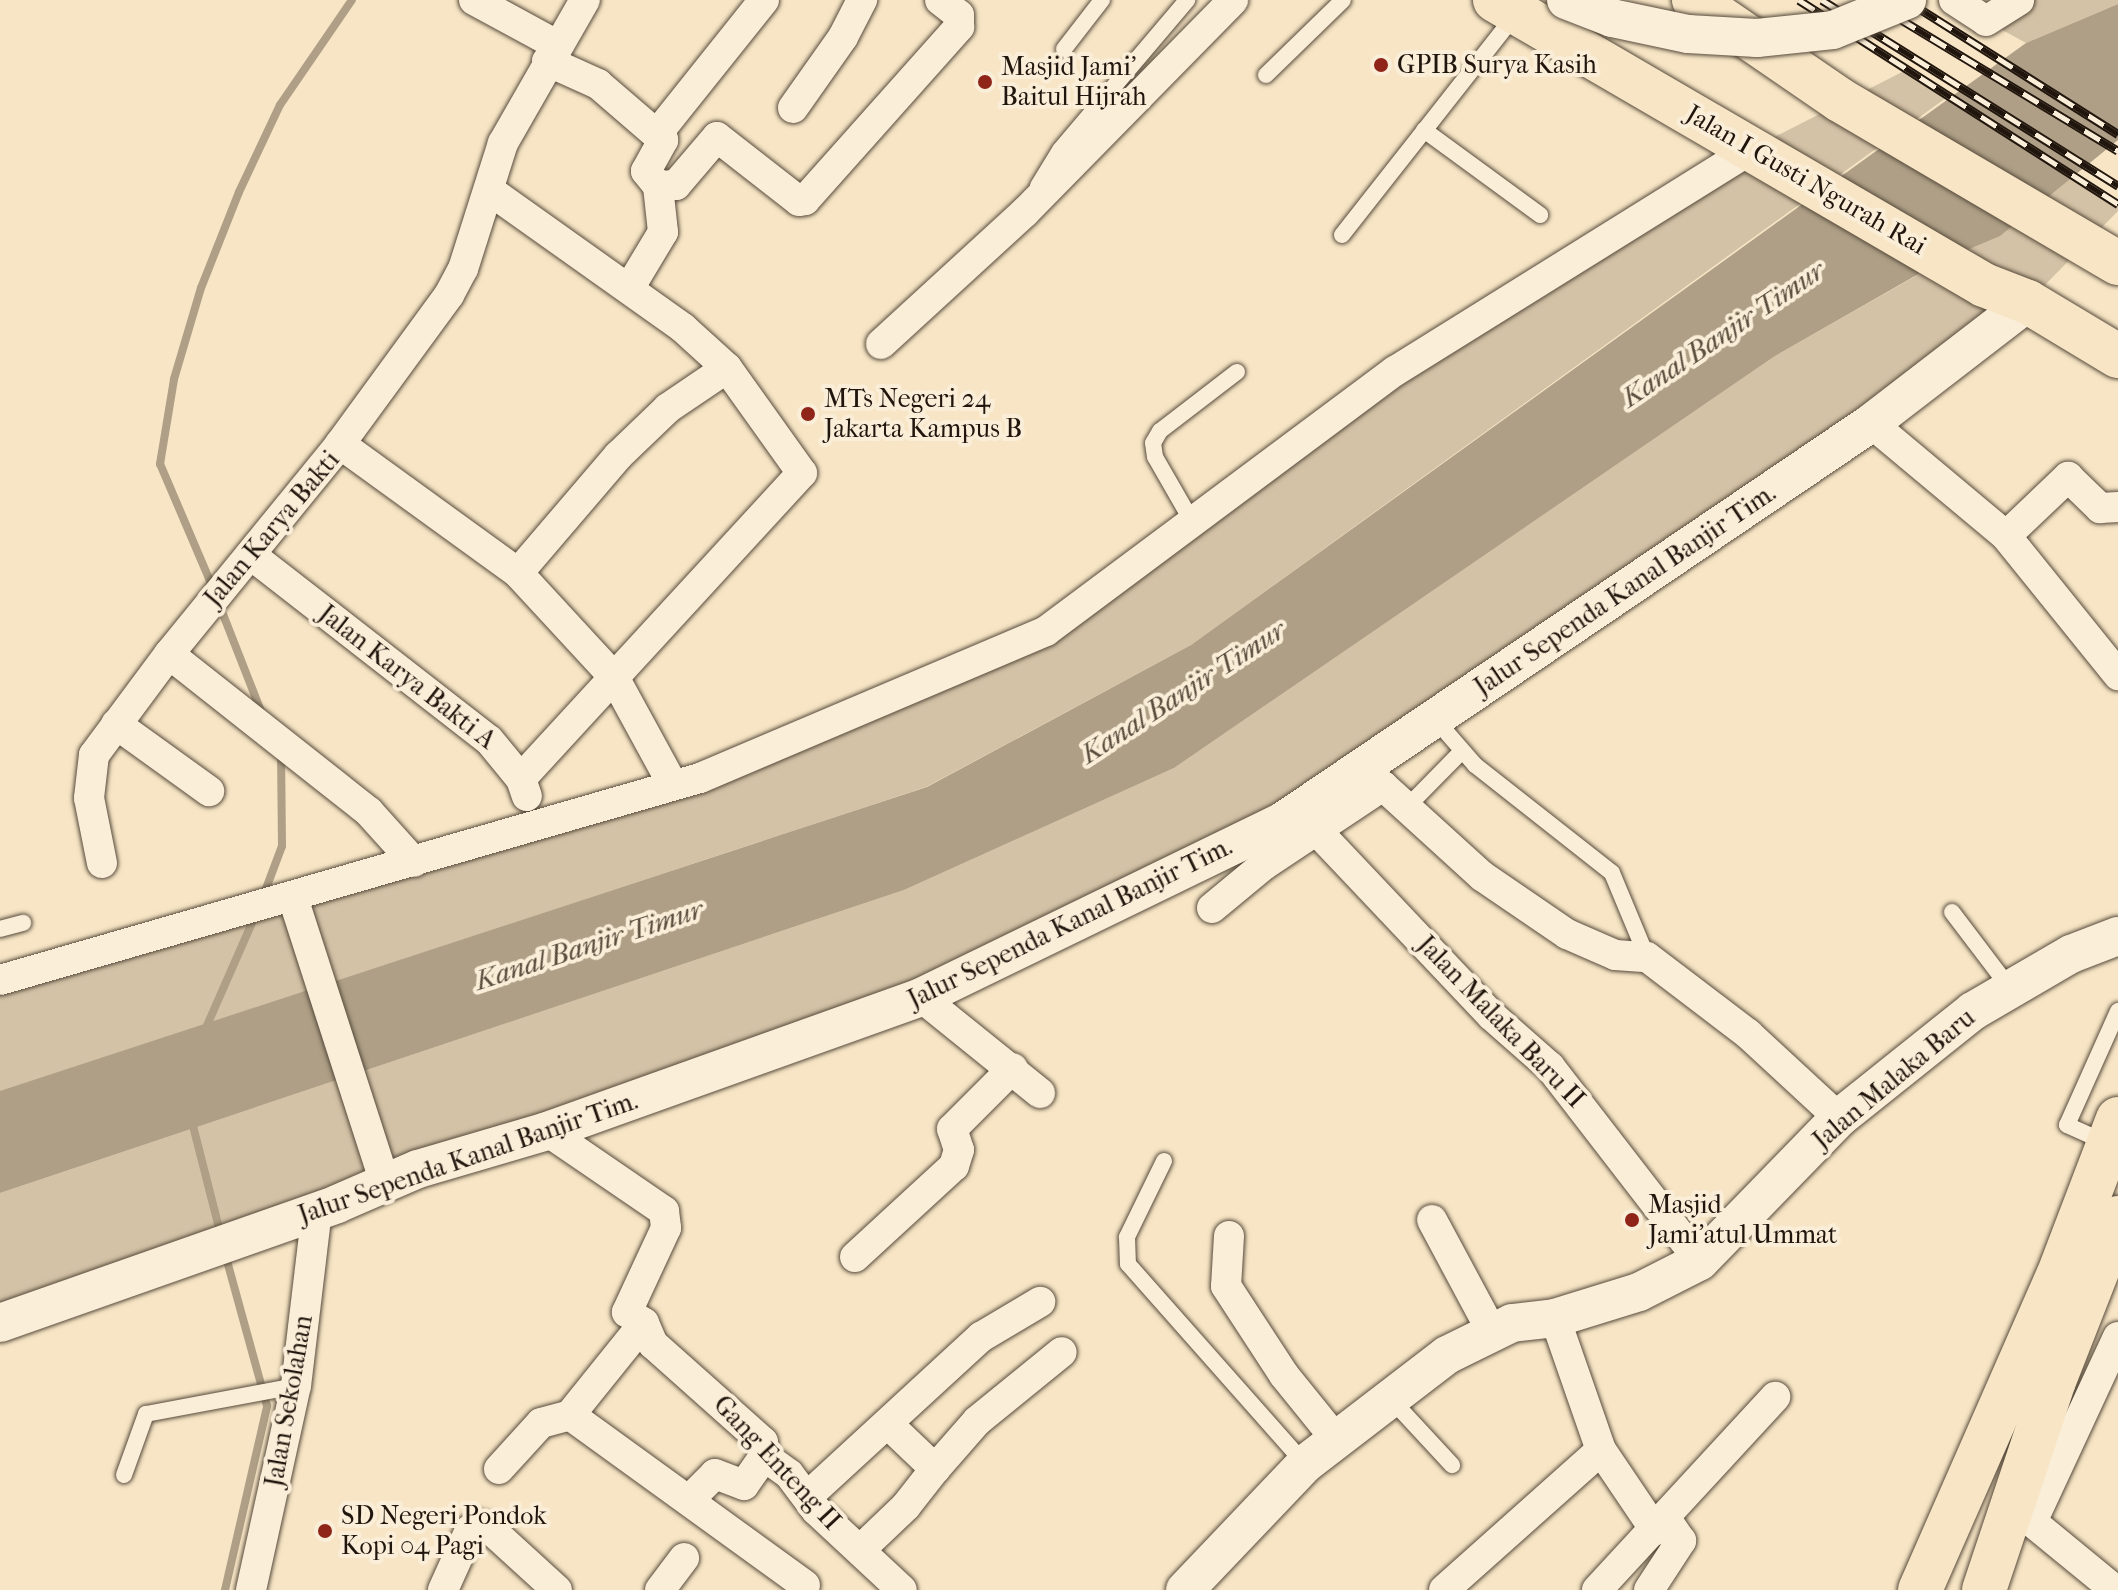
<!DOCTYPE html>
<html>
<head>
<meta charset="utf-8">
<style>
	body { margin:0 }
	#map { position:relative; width:2118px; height:1590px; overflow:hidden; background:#f7e5c5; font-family:"IM FELL French Canon",serif }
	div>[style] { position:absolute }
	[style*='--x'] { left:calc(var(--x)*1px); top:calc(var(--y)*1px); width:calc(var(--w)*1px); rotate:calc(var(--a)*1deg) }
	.green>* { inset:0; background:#d3c2a6 }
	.water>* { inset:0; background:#ae9f86 }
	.stream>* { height:8px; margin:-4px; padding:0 4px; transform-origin:4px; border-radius:4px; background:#ae9f86 }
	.roads { filter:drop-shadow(0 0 2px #564a3b) drop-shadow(0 0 2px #564a3b) }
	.service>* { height:16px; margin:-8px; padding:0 8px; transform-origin:8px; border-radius:8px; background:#faeed9 }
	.minor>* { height:30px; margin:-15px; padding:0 15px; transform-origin:15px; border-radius:15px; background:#faeed9 }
	.tertiary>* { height:38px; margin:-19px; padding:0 19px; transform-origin:19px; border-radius:19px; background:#faeed9 }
	.primary>* { height:44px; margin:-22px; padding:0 22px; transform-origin:22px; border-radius:22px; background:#f7e5c5 }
	.motorway>* { height:44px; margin:-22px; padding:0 22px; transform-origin:22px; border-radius:22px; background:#f7e5c5 }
	.rail>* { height:9px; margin-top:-4.5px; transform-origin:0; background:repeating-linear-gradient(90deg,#faeed9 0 18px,#21160d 0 36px); box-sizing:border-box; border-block:2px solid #21160d }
	.bridges { filter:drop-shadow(0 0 2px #564a3b) drop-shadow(0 0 2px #564a3b) }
	.tertiary-bridge>* { height:38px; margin:-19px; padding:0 19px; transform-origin:19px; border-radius:19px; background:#faeed9 }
	.dots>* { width:22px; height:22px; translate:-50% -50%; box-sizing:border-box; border:4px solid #faeed9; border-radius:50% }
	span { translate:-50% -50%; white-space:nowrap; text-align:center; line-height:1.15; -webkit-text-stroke:8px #faeed9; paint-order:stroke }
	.poi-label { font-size:26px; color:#21160d }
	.left { translate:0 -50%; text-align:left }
	.street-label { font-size:26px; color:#21160d }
	.water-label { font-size:28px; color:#594d3d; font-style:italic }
</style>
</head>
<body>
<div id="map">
	<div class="green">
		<i style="clip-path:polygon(2019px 0,2118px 0,2118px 4px,2026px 43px,1986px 21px)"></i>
		<i style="clip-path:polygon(1908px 69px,1950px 95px,1191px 645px,926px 787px,0 1092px,0 980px,697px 779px,1046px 631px,1395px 371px,1753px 148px)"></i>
		<i style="clip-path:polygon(2072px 176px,2118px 204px,2118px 211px,2028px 302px,1327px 792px,921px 997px,0 1323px,0 1193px,904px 890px,1174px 768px,1775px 356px,1944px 260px)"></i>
	</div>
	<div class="water">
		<i style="clip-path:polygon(2118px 4px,2118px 140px,2000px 236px,1943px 260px,1775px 356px,1174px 768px,904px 890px,0 1193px,0 1091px,927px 787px,1191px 645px,2026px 43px)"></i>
	</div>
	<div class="stream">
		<i style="--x:213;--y:588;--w:135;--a:-113.1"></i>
		<i style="--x:160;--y:464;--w:86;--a:-80.6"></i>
		<i style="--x:174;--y:379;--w:95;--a:-73.5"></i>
		<i style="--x:201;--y:288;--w:103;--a:-68.4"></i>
		<i style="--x:239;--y:192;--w:96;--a:-64.8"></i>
		<i style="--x:280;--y:105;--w:127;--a:-55.6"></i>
		<i style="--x:219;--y:604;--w:118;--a:68.6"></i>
		<i style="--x:264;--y:894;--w:51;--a:-69.4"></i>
		<i style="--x:282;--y:846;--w:90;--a:-90.6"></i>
		<i style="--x:205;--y:1030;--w:127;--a:-66.3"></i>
		<i style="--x:192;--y:1122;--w:118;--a:75.7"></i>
		<i style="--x:225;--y:1590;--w:189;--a:-77.1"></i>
		<i style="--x:267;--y:1406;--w:159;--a:-105.4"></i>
	</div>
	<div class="roads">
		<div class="service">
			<i style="--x:1064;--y:49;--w:62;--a:-52.2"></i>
			<i style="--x:1266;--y:75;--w:107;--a:-44.2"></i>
			<i style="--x:1424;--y:130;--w:144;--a:36.2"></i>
			<i style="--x:1038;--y:186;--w:42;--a:-58.6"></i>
			<i style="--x:1060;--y:150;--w:197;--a:-49.7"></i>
			<i style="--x:1342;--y:235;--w:283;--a:-51.8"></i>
			<i style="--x:1193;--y:523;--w:76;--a:-119.9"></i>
			<i style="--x:1155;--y:457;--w:14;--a:-98"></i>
			<i style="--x:1153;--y:443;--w:14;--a:-60"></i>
			<i style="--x:1160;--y:431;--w:97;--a:-37.5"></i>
			<i style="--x:1435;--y:719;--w:61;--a:49"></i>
			<i style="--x:1475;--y:765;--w:174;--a:38.2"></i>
			<i style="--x:1612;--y:873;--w:91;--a:67.4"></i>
			<i style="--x:1407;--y:807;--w:78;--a:-45.5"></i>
			<i style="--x:1952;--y:912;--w:94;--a:52.8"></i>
			<i style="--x:0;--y:929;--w:24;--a:-15"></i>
			<i style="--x:2107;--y:1143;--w:44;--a:-155.8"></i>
			<i style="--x:2067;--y:1125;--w:125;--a:-65.9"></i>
			<i style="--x:1164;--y:1161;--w:85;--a:116"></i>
			<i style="--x:1127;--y:1237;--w:27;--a:88"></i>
			<i style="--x:1128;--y:1264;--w:267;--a:48.5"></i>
			<i style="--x:1389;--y:1397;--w:93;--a:47.2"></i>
			<i style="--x:124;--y:1475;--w:65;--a:-70.2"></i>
			<i style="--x:146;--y:1414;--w:153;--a:-10.6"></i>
		</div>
		<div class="minor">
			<i style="--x:474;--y:0;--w:94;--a:28.5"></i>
			<i style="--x:1954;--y:0;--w:38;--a:33"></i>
			<i style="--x:1986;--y:21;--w:39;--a:-32"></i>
			<i style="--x:547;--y:61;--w:56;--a:24.3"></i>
			<i style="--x:598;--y:84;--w:86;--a:40.7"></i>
			<i style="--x:793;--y:108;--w:87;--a:-54.8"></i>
			<i style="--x:843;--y:37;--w:42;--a:-62.8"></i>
			<i style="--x:658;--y:186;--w:19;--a:-129"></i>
			<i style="--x:646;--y:171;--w:35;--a:-61"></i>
			<i style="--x:663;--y:140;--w:11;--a:-100"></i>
			<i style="--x:661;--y:129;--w:165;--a:-51.4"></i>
			<i style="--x:489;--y:190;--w:238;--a:35.4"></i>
			<i style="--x:683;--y:328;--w:59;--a:42.3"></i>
			<i style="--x:727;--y:368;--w:129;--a:54.5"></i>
			<i style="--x:802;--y:473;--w:415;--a:132.6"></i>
			<i style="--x:630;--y:287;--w:64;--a:-59"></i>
			<i style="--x:663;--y:232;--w:46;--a:-96.2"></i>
			<i style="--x:658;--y:186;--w:18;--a:-3"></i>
			<i style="--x:676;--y:185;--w:63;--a:-49.5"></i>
			<i style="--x:717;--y:137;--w:104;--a:38"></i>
			<i style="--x:799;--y:201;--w:6;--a:-9"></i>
			<i style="--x:805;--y:200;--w:232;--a:-48.3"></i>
			<i style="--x:959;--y:27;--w:12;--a:-90"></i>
			<i style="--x:959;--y:15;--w:24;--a:-142"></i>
			<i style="--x:881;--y:344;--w:195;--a:-42.5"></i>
			<i style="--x:1025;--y:212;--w:297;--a:-45.5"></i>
			<i style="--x:1871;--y:423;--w:176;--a:39.9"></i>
			<i style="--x:2006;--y:536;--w:179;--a:51.1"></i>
			<i style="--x:340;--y:444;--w:220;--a:35.9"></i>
			<i style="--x:518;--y:573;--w:142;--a:47.3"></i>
			<i style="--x:614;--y:677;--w:123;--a:61.4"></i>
			<i style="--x:2006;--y:536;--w:86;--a:-43.6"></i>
			<i style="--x:2068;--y:477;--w:45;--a:44.1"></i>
			<i style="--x:2100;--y:508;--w:18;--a:-3"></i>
			<i style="--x:251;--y:555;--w:301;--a:37.9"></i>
			<i style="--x:489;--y:740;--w:50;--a:50.6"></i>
			<i style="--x:521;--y:779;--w:18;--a:71"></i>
			<i style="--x:518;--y:573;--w:154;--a:-49.5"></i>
			<i style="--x:618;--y:456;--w:69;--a:-43.8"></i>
			<i style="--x:668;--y:408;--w:71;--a:-34.1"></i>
			<i style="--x:169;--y:654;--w:255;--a:38.3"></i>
			<i style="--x:369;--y:812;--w:67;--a:48"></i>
			<i style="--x:116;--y:724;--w:115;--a:35.8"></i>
			<i style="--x:1318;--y:832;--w:253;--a:46.6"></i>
			<i style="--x:1492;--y:1016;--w:77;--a:41.3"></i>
			<i style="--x:1550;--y:1067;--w:245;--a:52.3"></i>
			<i style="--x:102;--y:863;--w:66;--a:-101.3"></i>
			<i style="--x:89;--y:798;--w:43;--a:-83.4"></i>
			<i style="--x:94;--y:755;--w:126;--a:-53.4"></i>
			<i style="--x:169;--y:654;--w:271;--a:-50.8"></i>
			<i style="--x:340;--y:444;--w:185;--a:-53.8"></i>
			<i style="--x:449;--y:295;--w:30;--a:-62"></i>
			<i style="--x:463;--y:269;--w:132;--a:-72.4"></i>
			<i style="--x:503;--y:143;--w:165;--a:-60.2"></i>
			<i style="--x:293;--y:898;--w:299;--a:72.1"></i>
			<i style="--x:1212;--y:908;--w:67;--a:-39.6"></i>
			<i style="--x:1264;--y:865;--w:143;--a:-33.6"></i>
			<i style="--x:1383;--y:786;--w:134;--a:42.3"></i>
			<i style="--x:1482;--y:876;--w:103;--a:34.3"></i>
			<i style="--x:1567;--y:934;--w:52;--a:23.6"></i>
			<i style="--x:1615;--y:955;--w:32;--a:4"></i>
			<i style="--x:1647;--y:957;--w:127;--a:37.3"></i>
			<i style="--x:1748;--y:1034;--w:124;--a:42.7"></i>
			<i style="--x:0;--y:980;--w:729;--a:-16.1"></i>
			<i style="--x:700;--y:778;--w:376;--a:-23"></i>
			<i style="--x:1046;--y:631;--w:435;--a:-36.7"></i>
			<i style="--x:1395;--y:371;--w:422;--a:-31.9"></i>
			<i style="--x:921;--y:997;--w:153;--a:38.9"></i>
			<i style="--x:547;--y:1131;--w:142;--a:34.4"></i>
			<i style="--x:664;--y:1211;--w:17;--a:83"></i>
			<i style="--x:666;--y:1228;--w:93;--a:114.9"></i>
			<i style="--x:627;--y:1312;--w:20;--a:33"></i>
			<i style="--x:644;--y:1323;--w:23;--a:67"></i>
			<i style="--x:653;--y:1344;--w:147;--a:41.7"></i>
			<i style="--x:763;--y:1442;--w:14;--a:86"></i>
			<i style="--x:764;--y:1456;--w:31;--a:36"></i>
			<i style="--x:789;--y:1474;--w:45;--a:53.1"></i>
			<i style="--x:816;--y:1510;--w:117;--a:42.9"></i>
			<i style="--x:1432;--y:1220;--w:127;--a:61.8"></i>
			<i style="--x:1229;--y:1236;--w:50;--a:93.4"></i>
			<i style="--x:1226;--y:1286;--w:106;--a:56.9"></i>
			<i style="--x:1284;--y:1375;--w:81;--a:51"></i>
			<i style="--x:855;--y:1257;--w:134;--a:-42.6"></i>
			<i style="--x:954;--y:1166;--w:17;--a:-73"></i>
			<i style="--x:959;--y:1150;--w:22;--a:-108"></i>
			<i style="--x:952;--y:1129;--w:86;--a:-45"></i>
			<i style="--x:1555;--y:1318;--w:140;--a:70.8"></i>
			<i style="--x:1601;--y:1450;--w:97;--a:56"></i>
			<i style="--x:570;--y:1415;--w:290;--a:35.9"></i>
			<i style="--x:889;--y:1425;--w:64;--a:43.7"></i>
			<i style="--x:935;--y:1469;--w:64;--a:-48.8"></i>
			<i style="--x:977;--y:1421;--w:109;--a:-39.1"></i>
			<i style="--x:499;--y:1469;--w:62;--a:-47.6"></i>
			<i style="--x:541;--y:1423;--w:30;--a:-15"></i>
			<i style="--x:570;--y:1415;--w:118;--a:-51.2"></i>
			<i style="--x:809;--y:1495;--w:234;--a:-42.6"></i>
			<i style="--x:981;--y:1337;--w:69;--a:-30.7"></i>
			<i style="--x:690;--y:1499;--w:35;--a:-45"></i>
			<i style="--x:715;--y:1474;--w:31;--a:21"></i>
			<i style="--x:744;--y:1485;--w:35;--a:-55"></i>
			<i style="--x:860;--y:1550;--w:64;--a:-43.7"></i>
			<i style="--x:906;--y:1506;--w:47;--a:-51.9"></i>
			<i style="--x:251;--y:1590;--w:209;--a:-77.6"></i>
			<i style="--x:296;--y:1386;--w:177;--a:-83.2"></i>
			<i style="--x:443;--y:1590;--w:66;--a:-65.8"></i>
			<i style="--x:470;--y:1530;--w:10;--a:-29"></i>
			<i style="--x:479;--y:1525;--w:10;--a:17"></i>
			<i style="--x:489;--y:1528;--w:92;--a:42.4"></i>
			<i style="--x:660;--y:1590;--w:40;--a:-53"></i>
			<i style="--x:1444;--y:1590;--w:210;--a:-41.7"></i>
			<i style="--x:1597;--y:1590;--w:263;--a:-47.3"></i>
			<i style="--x:1649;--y:1590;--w:59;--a:-56.9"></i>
			<i style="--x:1681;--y:1541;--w:27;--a:-124"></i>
			<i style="--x:2115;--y:1590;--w:107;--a:-140.7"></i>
			<i style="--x:2032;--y:1522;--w:204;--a:-65.1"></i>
		</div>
		<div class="tertiary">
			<i style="--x:0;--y:1323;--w:357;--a:-19.4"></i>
			<i style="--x:337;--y:1204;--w:88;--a:-23.4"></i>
			<i style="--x:418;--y:1169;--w:134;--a:-16.4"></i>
			<i style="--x:547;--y:1131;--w:397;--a:-19.7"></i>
			<i style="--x:921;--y:997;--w:403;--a:-25.9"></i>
			<i style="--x:1283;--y:821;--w:710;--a:-34.09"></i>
			<i style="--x:1871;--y:423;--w:198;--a:-37.6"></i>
			<i style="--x:1185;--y:1590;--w:174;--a:-46.4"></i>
			<i style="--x:1305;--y:1464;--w:179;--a:-37.5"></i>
			<i style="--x:1447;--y:1355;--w:72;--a:-26.2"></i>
			<i style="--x:1512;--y:1323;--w:43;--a:-6.6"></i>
			<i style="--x:1555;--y:1318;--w:88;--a:-17.2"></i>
			<i style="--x:1639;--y:1292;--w:68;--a:-26.9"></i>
			<i style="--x:1700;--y:1261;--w:199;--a:-45.8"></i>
			<i style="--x:1839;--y:1118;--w:171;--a:-38.6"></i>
			<i style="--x:1973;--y:1011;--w:113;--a:-30.2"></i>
			<i style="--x:2071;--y:954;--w:50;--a:-21"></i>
		</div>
		<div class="primary">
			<i style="--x:1495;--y:0;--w:566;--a:30.23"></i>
			<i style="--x:1984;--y:285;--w:47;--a:21.1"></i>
			<i style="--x:2028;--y:302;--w:105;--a:31"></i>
			<i style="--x:1694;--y:0;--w:177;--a:34.4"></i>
			<i style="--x:1840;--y:100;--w:322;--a:30.4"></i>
		</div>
		<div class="motorway">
			<i style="--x:1920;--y:1590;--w:343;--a:-66.3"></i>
			<i style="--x:2058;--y:1276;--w:168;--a:-69.1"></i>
			<i style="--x:1984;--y:1590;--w:220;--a:-71.5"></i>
			<i style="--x:2054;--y:1381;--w:175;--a:-68.6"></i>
		</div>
	</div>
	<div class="rail">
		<i style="--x:1799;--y:0;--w:379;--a:32.6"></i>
		<i style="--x:1822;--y:0;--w:350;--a:32.1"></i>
		<i style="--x:1869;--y:0;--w:291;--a:31.2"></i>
		<i style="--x:1906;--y:0;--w:251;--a:32.3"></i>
	</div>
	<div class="bridges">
		<div class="tertiary-bridge">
			<i style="--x:1566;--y:0;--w:49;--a:21.4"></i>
			<i style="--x:1612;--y:18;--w:78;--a:11.9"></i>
			<i style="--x:1688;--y:34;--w:69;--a:3.3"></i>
			<i style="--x:1757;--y:38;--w:76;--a:-6"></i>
			<i style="--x:1833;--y:30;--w:80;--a:-22.1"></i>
		</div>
	</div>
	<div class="dots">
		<i style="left:1381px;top:65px;background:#8f2418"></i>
		<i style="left:985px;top:82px;background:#8f2418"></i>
		<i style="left:808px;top:414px;background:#8f2418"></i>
		<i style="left:1632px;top:1220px;background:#8f2418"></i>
		<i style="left:325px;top:1531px;background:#8f2418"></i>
	</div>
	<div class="poi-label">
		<span class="left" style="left:1397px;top:65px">GPIB Surya Kasih</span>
		<span class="left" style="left:1001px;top:82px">Masjid Jami'<br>Baitul Hijrah</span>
		<span class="left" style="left:824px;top:414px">MTs Negeri 24<br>Jakarta Kampus B</span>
		<span class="left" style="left:1648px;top:1220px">Masjid<br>Jami'atul Ummat</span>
		<span class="left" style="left:341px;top:1531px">SD Negeri Pondok<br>Kopi 04 Pagi</span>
	</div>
	<div class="street-label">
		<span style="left:1806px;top:180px;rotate:30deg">Jalan I Gusti Ngurah Rai</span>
		<span style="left:272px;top:529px;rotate:-50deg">Jalan Karya Bakti</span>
		<span style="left:1625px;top:590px;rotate:-34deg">Jalur Sependa Kanal Banjir Tim.</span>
		<span style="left:407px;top:677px;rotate:38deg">Jalan Karya Bakti A</span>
		<span style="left:1070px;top:923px;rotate:-26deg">Jalur Sependa Kanal Banjir Tim.</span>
		<span style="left:1501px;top:1022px;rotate:46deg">Jalan Malaka Baru II</span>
		<span style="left:1894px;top:1079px;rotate:-40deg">Jalan Malaka Baru</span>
		<span style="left:468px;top:1158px;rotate:-19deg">Jalur Sependa Kanal Banjir Tim.</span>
		<span style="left:289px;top:1401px;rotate:-80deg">Jalan Sekolahan</span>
		<span style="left:777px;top:1463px;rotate:47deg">Gang Enteng II</span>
	</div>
	<div class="water-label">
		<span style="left:1723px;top:334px;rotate:-34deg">Kanal Banjir Timur</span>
		<span style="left:1183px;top:692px;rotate:-33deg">Kanal Banjir Timur</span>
		<span style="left:589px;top:945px;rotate:-18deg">Kanal Banjir Timur</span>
	</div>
</div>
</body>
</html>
